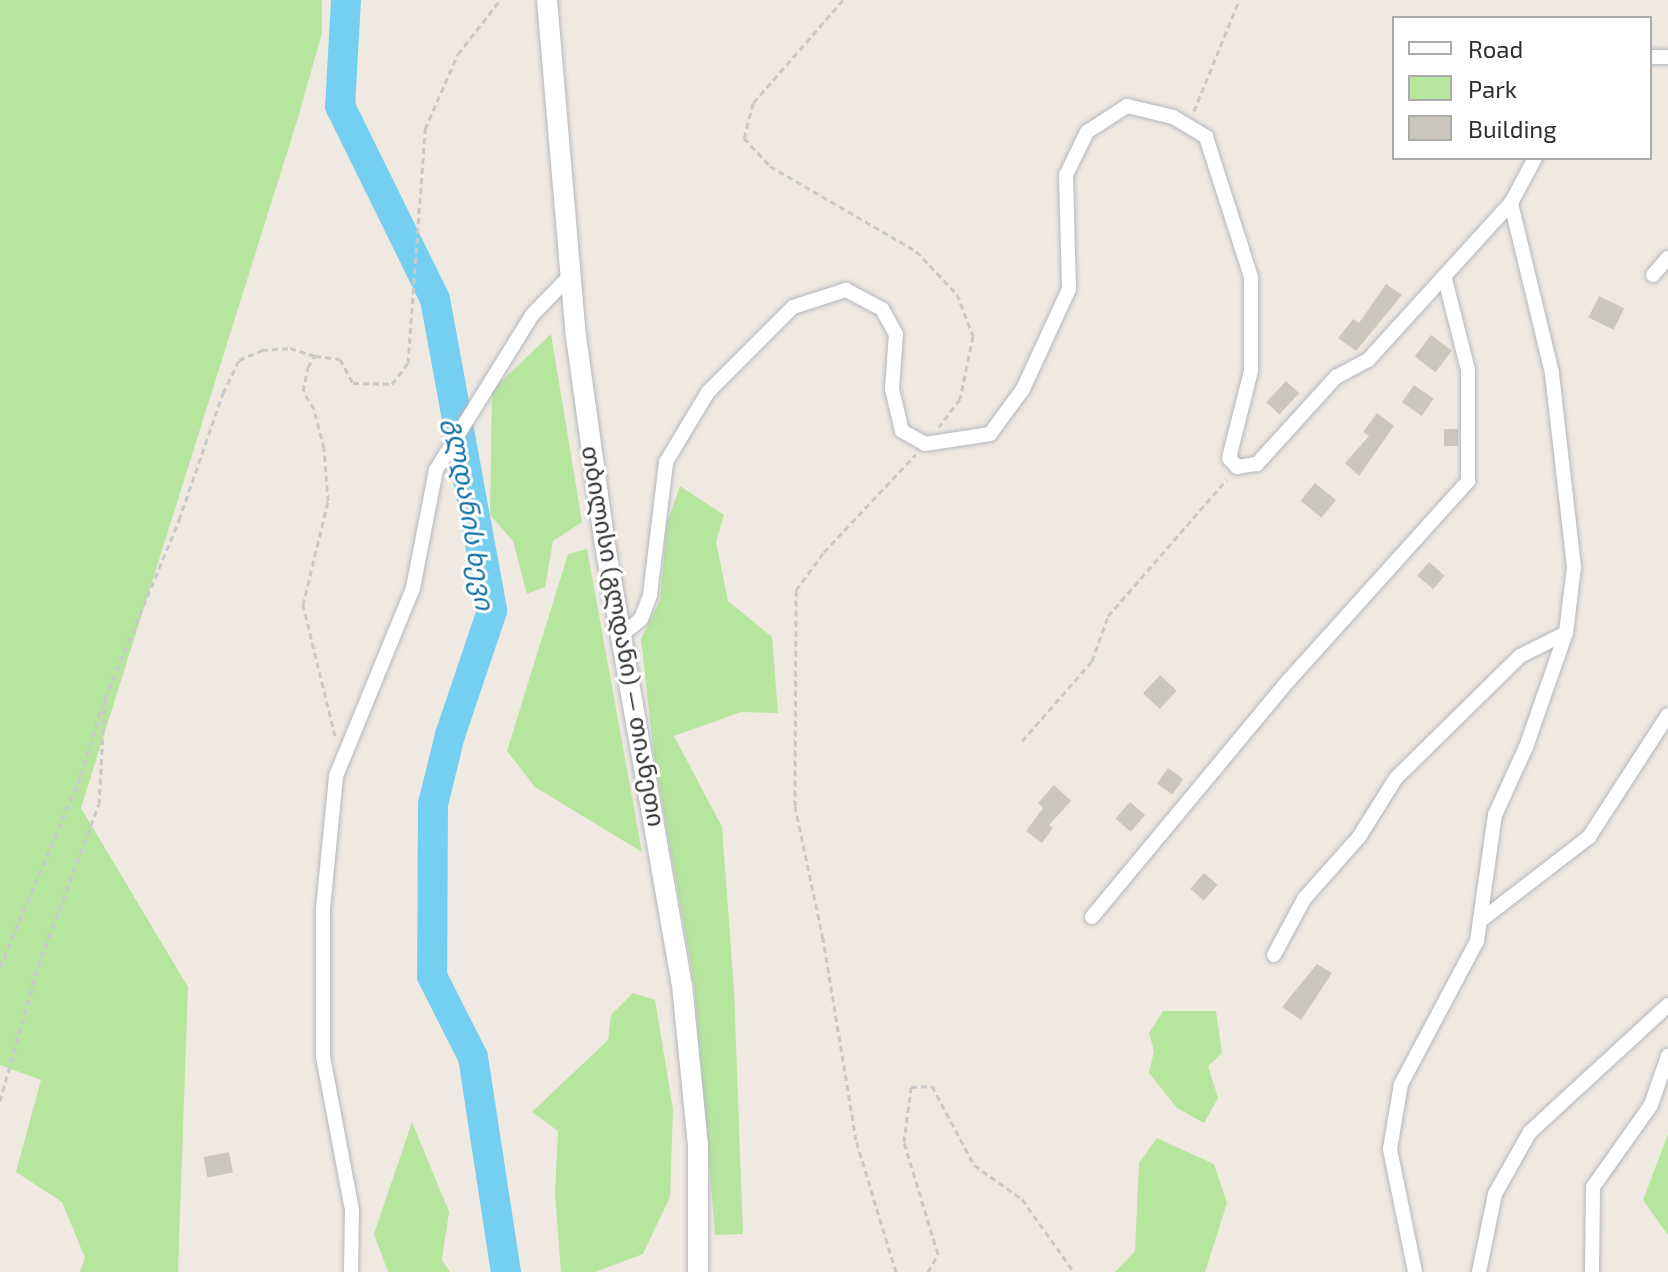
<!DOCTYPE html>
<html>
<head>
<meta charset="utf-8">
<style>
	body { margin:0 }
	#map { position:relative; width:1668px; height:1272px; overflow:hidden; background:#efe9e1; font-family:"Exo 2","Noto Sans Georgian",sans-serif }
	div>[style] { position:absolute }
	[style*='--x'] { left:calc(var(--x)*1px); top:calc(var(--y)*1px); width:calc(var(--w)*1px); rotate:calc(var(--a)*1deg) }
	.green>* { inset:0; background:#b6e59e }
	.river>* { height:30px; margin:-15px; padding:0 15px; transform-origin:15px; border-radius:15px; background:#75cff0 }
	.building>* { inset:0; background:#cbc7bf; transform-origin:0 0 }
	.path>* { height:3px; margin-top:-1.5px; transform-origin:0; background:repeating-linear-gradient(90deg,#c9c9c9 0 6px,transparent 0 10px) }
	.roads { filter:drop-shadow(0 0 2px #b4b7c1) drop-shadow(0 0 2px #b4b7c1) }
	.minor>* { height:14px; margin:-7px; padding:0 7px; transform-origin:7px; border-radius:7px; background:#fff }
	.secondary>* { height:20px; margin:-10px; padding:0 10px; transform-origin:10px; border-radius:10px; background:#fff }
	span { translate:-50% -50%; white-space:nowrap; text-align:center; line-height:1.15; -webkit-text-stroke:6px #fff; paint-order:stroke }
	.street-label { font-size:24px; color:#2e2e2e }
	.water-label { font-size:26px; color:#0d6fa3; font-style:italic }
	.legend { position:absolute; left:1392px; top:16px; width:260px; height:144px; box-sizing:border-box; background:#fff; border:2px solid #ababab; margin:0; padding:10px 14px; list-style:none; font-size:24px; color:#2e2e2e }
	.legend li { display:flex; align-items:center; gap:16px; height:40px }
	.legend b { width:40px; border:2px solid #ababab }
</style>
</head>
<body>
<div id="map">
	<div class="green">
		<i style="clip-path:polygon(0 0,322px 0,322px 33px,297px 121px,81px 808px,188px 987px,178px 1272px,80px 1272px,85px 1258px,62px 1202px,16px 1172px,41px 1080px,0 1065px)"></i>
		<i style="clip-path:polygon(551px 334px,582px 522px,553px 541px,545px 587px,527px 594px,513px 541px,490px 515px,492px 390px)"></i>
		<i style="clip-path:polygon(680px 486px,724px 515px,716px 542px,728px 601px,772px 637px,778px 713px,741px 712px,674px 736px,722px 827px,734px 990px,743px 1234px,715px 1235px,694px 983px,654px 757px,641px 639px,660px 600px,667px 523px)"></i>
		<i style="clip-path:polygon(587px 549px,642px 852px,535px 787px,507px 751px,568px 554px)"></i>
		<i style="clip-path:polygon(633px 993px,655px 1000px,673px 1109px,670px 1197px,643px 1254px,595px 1272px,561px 1272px,555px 1193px,558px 1131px,532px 1112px,608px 1040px,611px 1015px)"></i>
		<i style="clip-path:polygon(1163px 1011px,1216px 1011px,1222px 1053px,1208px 1066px,1218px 1098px,1204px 1123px,1177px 1108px,1149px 1073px,1154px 1051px,1149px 1033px)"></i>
		<i style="clip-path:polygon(412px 1122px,449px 1212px,442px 1260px,450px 1272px,388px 1272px,374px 1234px)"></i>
		<i style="clip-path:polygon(1668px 1134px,1668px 1235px,1643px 1200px)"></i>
		<i style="clip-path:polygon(1157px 1138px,1214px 1164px,1227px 1203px,1205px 1272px,1115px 1272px,1135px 1251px,1139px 1163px)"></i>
	</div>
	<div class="river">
		<i style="--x:346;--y:0;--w:106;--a:93.2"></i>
		<i style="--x:340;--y:106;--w:215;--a:63.8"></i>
		<i style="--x:435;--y:299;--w:317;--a:79.6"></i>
		<i style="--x:492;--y:611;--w:131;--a:108.7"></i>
		<i style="--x:450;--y:735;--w:71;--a:103.8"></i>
		<i style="--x:433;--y:804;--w:172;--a:90.3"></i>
		<i style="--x:432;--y:976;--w:91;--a:63.2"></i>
		<i style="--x:473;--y:1057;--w:218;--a:81.3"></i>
	</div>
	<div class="building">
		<i style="clip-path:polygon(1386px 284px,1402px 295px,1356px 351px,1338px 338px,1353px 319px,1359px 323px)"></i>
		<i style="left:1599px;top:296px;width:28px;height:24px;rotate:26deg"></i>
		<i style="left:1431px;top:335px;width:26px;height:27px;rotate:37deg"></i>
		<i style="left:1286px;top:381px;width:18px;height:29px;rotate:43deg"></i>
		<i style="left:1414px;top:385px;width:24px;height:21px;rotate:35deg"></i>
		<i style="clip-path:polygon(1377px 413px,1394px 426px,1359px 476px,1345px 463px,1369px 436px,1363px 432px)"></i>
		<i style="left:1458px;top:429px;width:17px;height:14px;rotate:90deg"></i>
		<i style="left:1315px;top:483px;width:27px;height:23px;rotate:39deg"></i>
		<i style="left:1429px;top:562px;width:21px;height:18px;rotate:41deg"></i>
		<i style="left:1160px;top:675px;width:23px;height:25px;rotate:43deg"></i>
		<i style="left:1168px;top:768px;width:19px;height:19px;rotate:36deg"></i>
		<i style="clip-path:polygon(1054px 785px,1071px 801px,1049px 825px,1053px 828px,1042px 843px,1026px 831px,1043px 808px,1038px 803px)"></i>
		<i style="left:1130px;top:802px;width:20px;height:22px;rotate:41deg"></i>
		<i style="left:1204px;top:873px;width:18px;height:21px;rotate:41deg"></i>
		<i style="clip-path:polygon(1317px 964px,1332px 973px,1301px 1020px,1282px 1007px)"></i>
		<i style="left:229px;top:1152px;width:21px;height:26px;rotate:79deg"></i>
	</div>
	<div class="path">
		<i style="--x:843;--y:0;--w:137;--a:131.1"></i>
		<i style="--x:753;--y:103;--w:36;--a:104"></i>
		<i style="--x:744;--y:138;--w:38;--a:47"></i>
		<i style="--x:770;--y:166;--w:169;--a:30.2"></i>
		<i style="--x:916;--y:251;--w:59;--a:46.4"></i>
		<i style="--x:957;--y:294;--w:45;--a:69.1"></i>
		<i style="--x:973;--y:336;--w:64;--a:101.7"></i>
		<i style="--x:960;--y:399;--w:35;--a:127"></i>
		<i style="--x:1194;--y:111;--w:120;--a:-67.9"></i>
		<i style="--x:335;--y:736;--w:135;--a:-103.7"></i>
		<i style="--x:303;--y:605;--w:107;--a:-76.5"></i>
		<i style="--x:328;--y:501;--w:53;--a:-94.3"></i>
		<i style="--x:324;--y:448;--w:40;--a:-104.4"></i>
		<i style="--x:314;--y:409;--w:21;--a:-121"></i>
		<i style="--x:303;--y:391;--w:25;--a:-78"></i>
		<i style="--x:308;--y:367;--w:13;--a:-58"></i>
		<i style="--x:315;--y:356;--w:25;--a:7"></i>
		<i style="--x:340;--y:359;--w:27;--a:62"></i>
		<i style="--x:353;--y:383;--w:39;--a:1"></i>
		<i style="--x:392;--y:384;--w:26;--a:-53"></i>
		<i style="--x:408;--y:363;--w:235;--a:-85.8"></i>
		<i style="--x:425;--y:129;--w:82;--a:-66.3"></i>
		<i style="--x:458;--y:54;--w:68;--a:-52.1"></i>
		<i style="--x:1022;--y:741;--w:106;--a:-48.8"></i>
		<i style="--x:1092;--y:661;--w:48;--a:-70.4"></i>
		<i style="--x:1108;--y:616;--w:181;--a:-49"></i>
		<i style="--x:0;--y:967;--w:208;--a:-67.1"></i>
		<i style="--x:81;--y:775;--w:72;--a:-73.1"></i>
		<i style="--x:0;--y:1101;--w:140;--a:-74.3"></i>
		<i style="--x:38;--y:966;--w:173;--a:-69.4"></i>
		<i style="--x:99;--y:804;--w:106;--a:-86.8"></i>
		<i style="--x:105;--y:698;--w:193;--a:-67.4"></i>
		<i style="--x:179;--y:520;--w:134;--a:-70.9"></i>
		<i style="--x:223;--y:393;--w:37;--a:-64"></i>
		<i style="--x:239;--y:360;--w:25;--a:-23"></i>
		<i style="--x:262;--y:350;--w:28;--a:-4"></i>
		<i style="--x:290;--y:348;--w:26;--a:18"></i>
		<i style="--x:896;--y:1272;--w:138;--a:-106.9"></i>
		<i style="--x:856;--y:1140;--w:204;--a:-99.3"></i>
		<i style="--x:823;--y:939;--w:136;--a:-101.9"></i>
		<i style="--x:795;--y:806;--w:216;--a:-89.7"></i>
		<i style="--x:796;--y:590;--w:47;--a:-53.6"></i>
		<i style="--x:824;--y:552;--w:134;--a:-46.8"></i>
		<i style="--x:928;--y:1272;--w:21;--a:-61"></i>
		<i style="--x:938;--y:1254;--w:117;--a:-106.9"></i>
		<i style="--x:904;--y:1142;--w:55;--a:-82.7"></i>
		<i style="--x:911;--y:1087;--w:21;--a:-3"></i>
		<i style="--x:932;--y:1086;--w:89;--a:62"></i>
		<i style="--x:974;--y:1165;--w:59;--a:35.3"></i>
		<i style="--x:1022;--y:1199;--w:90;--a:54.5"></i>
	</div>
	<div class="roads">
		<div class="minor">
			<i style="--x:1650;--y:57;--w:18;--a:0"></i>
			<i style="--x:1653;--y:275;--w:23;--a:-49"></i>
			<i style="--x:620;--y:636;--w:27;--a:-39"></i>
			<i style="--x:641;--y:619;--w:26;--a:-69"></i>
			<i style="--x:650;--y:595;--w:134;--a:-83.1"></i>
			<i style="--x:666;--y:462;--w:82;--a:-59"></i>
			<i style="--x:708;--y:392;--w:120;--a:-45"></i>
			<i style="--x:793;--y:307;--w:56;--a:-17.8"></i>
			<i style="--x:846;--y:290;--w:41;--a:27.8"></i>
			<i style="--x:882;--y:309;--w:29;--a:61"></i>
			<i style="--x:896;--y:334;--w:55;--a:94.2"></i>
			<i style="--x:892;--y:389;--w:43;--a:76.6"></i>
			<i style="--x:902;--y:431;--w:26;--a:29"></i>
			<i style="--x:925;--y:444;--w:66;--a:-8.7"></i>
			<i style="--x:990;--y:434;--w:56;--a:-53.7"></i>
			<i style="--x:1023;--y:389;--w:110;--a:-65.3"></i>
			<i style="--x:1069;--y:289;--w:114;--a:-91.5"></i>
			<i style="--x:1066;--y:175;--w:48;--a:-64"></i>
			<i style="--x:1087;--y:132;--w:48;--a:-33"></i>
			<i style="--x:1127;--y:106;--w:47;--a:13.4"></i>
			<i style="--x:1173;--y:117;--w:39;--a:31"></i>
			<i style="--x:1206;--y:137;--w:147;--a:72.2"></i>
			<i style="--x:1251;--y:277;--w:94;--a:90"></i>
			<i style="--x:1251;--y:371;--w:90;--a:104.2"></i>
			<i style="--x:1229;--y:458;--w:12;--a:48"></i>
			<i style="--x:1237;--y:467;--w:20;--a:-9"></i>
			<i style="--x:1257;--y:464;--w:118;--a:-47.8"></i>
			<i style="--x:1336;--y:377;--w:36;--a:-28"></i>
			<i style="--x:1368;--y:360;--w:212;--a:-47.7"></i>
			<i style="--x:1092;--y:917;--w:308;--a:-50.3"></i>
			<i style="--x:1289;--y:680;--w:268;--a:-48"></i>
			<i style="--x:1468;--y:481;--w:111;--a:-90"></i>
			<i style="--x:1468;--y:370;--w:94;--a:-104.2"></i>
			<i style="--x:1480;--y:921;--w:138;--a:-37.6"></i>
			<i style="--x:1589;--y:837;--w:145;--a:-57.1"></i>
			<i style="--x:1274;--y:955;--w:64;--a:-61.8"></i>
			<i style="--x:1304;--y:899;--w:83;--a:-48.4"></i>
			<i style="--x:1359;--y:837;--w:70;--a:-57.9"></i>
			<i style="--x:1396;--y:778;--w:174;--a:-44.5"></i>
			<i style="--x:1520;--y:656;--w:51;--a:-26.6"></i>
			<i style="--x:351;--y:1272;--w:62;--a:-89.1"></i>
			<i style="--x:352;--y:1210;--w:157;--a:-100.7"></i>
			<i style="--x:323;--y:1056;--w:147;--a:-90"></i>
			<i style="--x:323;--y:909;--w:134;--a:-84.4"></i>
			<i style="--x:336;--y:776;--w:203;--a:-67.7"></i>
			<i style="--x:413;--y:588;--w:120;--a:-79"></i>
			<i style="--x:436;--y:470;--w:182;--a:-58.2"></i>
			<i style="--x:532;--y:315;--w:53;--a:-45.8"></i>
			<i style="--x:1415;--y:1272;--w:126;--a:-101.5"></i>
			<i style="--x:1390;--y:1149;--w:66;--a:-80.4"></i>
			<i style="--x:1401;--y:1084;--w:162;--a:-62"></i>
			<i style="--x:1477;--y:941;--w:127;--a:-81.9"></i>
			<i style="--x:1495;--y:815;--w:75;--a:-65.5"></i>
			<i style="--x:1526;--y:747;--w:121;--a:-70.7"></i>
			<i style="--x:1566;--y:633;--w:66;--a:-83.1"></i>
			<i style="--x:1574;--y:567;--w:195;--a:-96.5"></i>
			<i style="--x:1552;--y:373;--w:175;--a:-103.6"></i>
			<i style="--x:1511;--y:203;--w:51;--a:-61.9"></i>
			<i style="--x:1479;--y:1272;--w:80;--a:-78.4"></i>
			<i style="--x:1495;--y:1194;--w:71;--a:-60.6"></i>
			<i style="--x:1530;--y:1132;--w:188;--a:-42.6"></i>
			<i style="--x:1592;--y:1272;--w:85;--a:-89.3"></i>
			<i style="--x:1593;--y:1187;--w:100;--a:-54.7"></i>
			<i style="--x:1651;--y:1105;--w:52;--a:-70.9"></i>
		</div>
		<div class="secondary">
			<i style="--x:547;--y:0;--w:330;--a:85.1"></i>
			<i style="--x:575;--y:329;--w:212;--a:82.1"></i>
			<i style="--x:604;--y:539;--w:453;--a:80.1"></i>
			<i style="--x:682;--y:985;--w:161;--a:84.3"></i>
			<i style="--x:698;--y:1145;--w:127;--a:90"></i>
		</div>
	</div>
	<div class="street-label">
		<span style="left:624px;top:636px;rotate:80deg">თბილისი (გლდანი) — თიანეთი</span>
	</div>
	<div class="water-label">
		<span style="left:471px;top:514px;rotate:81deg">გლდანის ხევი</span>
	</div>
	<ul class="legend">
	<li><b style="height:10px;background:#fff"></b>Road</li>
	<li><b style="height:22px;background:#b6e59e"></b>Park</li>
	<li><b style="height:22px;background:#cbc7bf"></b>Building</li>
	</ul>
</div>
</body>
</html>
